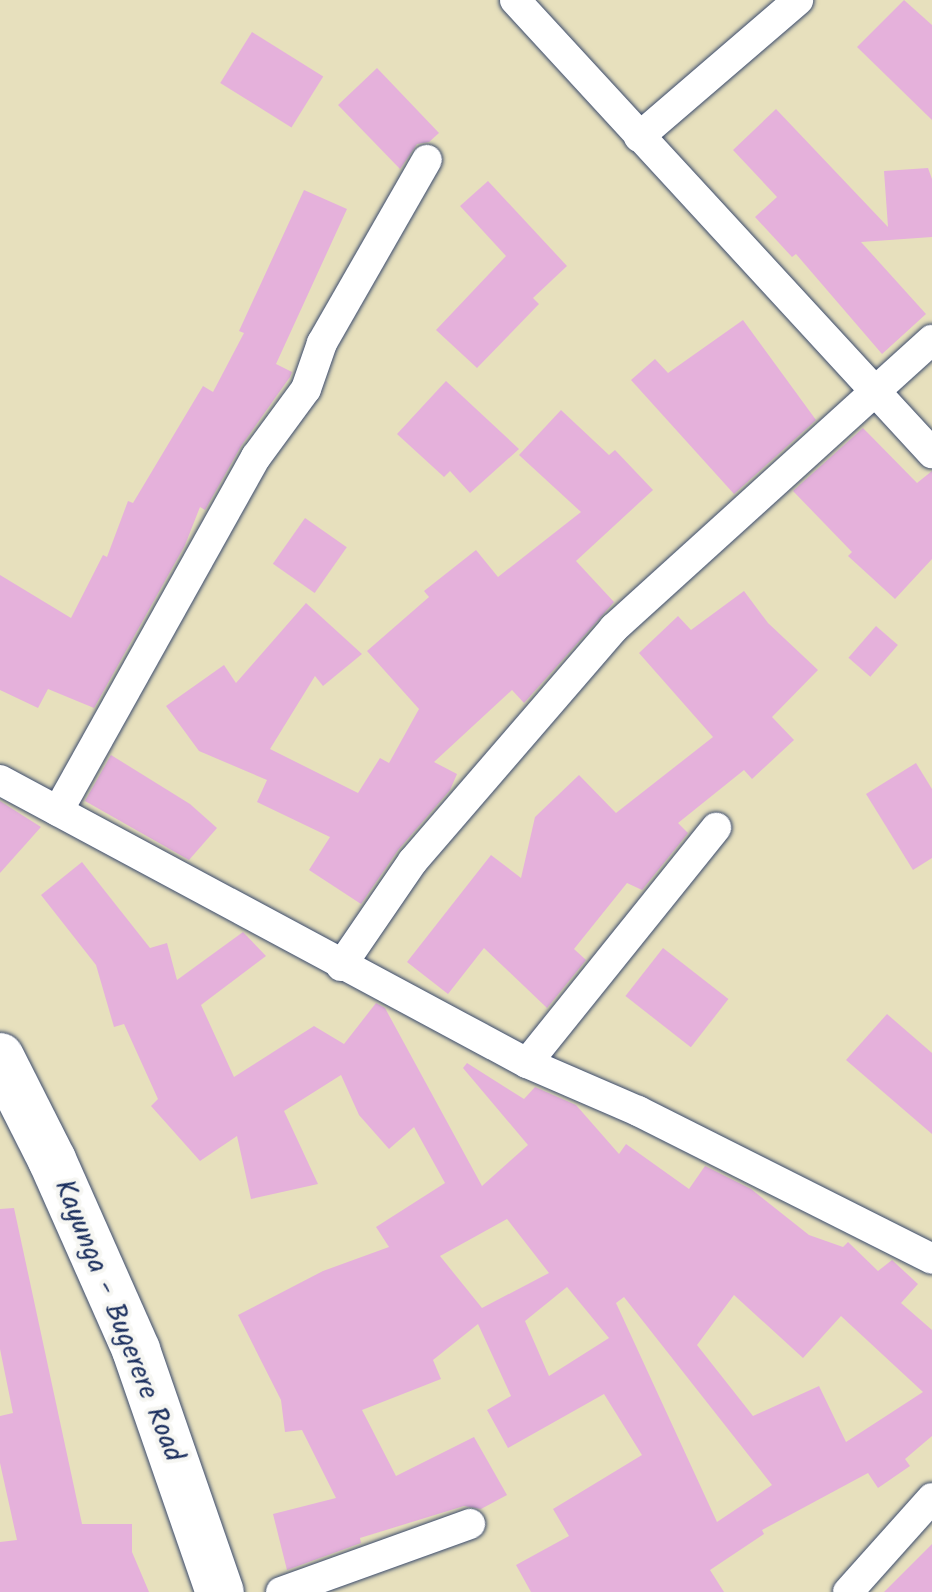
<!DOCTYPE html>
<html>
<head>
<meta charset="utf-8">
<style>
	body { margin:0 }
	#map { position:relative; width:932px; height:1592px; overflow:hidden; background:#e7e0bd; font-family:Kalam,sans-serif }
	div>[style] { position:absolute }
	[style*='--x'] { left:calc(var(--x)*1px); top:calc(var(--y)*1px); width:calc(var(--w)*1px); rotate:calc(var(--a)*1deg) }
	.building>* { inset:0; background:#e5b1db; transform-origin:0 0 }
	.roads { filter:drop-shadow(0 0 2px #3a4a6c) drop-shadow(0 0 2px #3a4a6c) }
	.street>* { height:30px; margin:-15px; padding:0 15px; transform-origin:15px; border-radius:15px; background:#fff }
	.primary>* { height:48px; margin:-24px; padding:0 24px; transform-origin:24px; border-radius:24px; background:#fff }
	span { translate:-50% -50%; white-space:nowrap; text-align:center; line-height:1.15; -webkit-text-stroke:8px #f6f6f2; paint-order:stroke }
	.street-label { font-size:28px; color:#1b2f5e }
</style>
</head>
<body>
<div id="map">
	<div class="building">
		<i style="clip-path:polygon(904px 0,932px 25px,932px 120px,857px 47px)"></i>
		<i style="left:252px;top:32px;width:84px;height:60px;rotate:32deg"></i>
		<i style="clip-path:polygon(377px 68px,439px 133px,429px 142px,417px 144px,400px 169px,338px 105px)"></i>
		<i style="clip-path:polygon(776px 109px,888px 227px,884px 171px,928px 168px,932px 179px,932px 237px,861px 242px,926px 314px,882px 354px,796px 254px,792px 257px,755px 217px,777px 197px,733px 150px)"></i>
		<i style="clip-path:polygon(488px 181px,567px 266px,533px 298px,539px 304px,477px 368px,436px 330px,506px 256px,460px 206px)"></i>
		<i style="clip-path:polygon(304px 190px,347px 209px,276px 364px,292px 372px,290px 377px,241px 446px,205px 510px,200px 507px,185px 545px,94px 708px,48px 689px,38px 708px,0 690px,0 575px,71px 618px,103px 555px,107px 557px,128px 501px,133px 503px,203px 386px,213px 392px,244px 333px,239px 331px)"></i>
		<i style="clip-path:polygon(743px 320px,816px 420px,734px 494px,631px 380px,655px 359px,668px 373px)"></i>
		<i style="clip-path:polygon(446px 381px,519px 449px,470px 493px,450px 471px,444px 477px,397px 434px)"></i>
		<i style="clip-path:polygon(561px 410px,609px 455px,615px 450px,653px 490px,576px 561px,614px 602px,524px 703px,512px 690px,434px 762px,457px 774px,450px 790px,398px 850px,361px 904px,309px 870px,330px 837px,257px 802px,267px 780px,199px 751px,166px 706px,224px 665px,236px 683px,306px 603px,362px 654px,323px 686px,315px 676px,270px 749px,358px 793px,380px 758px,389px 763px,419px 709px,367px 651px,429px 597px,424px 591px,476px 550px,498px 577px,581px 512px,519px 455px)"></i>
		<i style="clip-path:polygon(863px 428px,917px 483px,932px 471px,932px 559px,895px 599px,848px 556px,852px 552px,793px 491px)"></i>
		<i style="left:305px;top:518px;width:51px;height:56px;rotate:35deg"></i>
		<i style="clip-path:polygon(744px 591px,768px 623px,818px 670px,772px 717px,794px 740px,752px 779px,744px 770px,678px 823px,688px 833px,642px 890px,627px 883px,574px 949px,586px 960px,547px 1008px,484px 948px,448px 994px,407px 962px,491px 855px,521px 878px,535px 817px,579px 775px,616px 813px,713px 737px,639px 653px,678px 616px,691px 630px)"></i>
		<i style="left:876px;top:626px;width:29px;height:42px;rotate:41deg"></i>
		<i style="clip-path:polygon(111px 755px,190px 804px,217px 828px,189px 860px,85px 801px)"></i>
		<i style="clip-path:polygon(916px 763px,932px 789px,932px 858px,913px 870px,866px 794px)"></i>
		<i style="clip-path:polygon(0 801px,41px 827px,0 873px)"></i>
		<i style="clip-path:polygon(evenodd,82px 862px,150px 948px,167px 943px,177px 980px,243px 932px,266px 956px,201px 1005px,234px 1077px,314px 1026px,344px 1044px,376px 1003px,385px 1008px,482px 1186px,528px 1145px,463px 1068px,467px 1063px,524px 1099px,535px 1087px,576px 1105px,619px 1154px,626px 1144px,689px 1189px,705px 1166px,751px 1189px,809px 1235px,843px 1247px,848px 1242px,878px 1271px,892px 1260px,918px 1284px,901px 1303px,932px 1330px,932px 1436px,905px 1459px,910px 1466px,878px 1488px,868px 1473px,762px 1530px,764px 1534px,710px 1570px,724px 1592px,531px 1592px,516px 1565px,569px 1536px,553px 1509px,642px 1455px,604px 1394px,508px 1448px,487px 1410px,511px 1396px,478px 1324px,433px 1360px,441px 1379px,362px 1410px,396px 1476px,474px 1437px,507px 1495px,481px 1509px,464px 1506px,360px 1538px,361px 1543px,287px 1570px,273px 1514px,336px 1498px,302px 1430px,285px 1432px,281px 1400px,238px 1315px,323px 1271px,389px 1247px,376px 1227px,445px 1183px,414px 1127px,389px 1149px,359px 1115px,341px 1075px,284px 1111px,318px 1184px,251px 1199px,237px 1136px,200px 1161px,151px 1106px,158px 1099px,124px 1024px,114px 1027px,96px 965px,41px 895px,82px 862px,507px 1219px,549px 1273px,482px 1308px,440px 1256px,507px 1219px,82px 862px,567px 1287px,609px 1338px,549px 1376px,525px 1321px,567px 1287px,82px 862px,734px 1295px,803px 1358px,841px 1316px,923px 1392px,846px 1442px,819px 1386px,753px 1416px,697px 1345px,734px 1295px,82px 862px,624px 1297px,772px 1485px,717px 1522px,616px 1303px,624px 1297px)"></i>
		<i style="left:663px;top:948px;width:83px;height:61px;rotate:38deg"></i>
		<i style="clip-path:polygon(887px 1014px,932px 1053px,932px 1134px,846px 1060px)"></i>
		<i style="clip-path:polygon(14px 1208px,82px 1524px,132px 1524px,132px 1552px,149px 1592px,0 1592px,0 1542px,17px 1540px,0 1463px,0 1416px,13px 1413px,0 1349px,0 1209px)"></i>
		<i style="clip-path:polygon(932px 1544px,932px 1592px,884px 1592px)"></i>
	</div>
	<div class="roads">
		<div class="street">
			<i style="--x:515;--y:0;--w:616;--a:47.37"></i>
			<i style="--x:639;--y:137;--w:210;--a:-40.7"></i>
			<i style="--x:0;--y:780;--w:598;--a:28.24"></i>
			<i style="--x:527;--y:1063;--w:121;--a:23.4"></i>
			<i style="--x:638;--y:1111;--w:329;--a:26.7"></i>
			<i style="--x:58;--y:811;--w:406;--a:-60.8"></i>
			<i style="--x:256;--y:457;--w:84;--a:-53.7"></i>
			<i style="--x:306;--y:389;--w:49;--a:-70.8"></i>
			<i style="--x:322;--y:343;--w:211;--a:-60.2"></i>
			<i style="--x:341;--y:966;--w:127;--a:-55.6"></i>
			<i style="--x:413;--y:861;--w:308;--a:-49.2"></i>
			<i style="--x:614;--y:628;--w:429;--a:-42.2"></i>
			<i style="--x:527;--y:1063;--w:302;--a:-51.2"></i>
			<i style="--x:281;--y:1592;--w:201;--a:-19.8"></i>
			<i style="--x:848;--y:1592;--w:126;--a:-48.2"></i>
		</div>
		<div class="primary">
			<i style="--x:0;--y:1057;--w:115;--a:63.2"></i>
			<i style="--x:52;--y:1160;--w:208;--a:66.1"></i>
			<i style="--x:136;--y:1350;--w:256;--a:70.9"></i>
		</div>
	</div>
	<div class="street-label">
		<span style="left:118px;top:1321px;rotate:68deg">Kayunga - Bugerere Road</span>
	</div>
</div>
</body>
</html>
